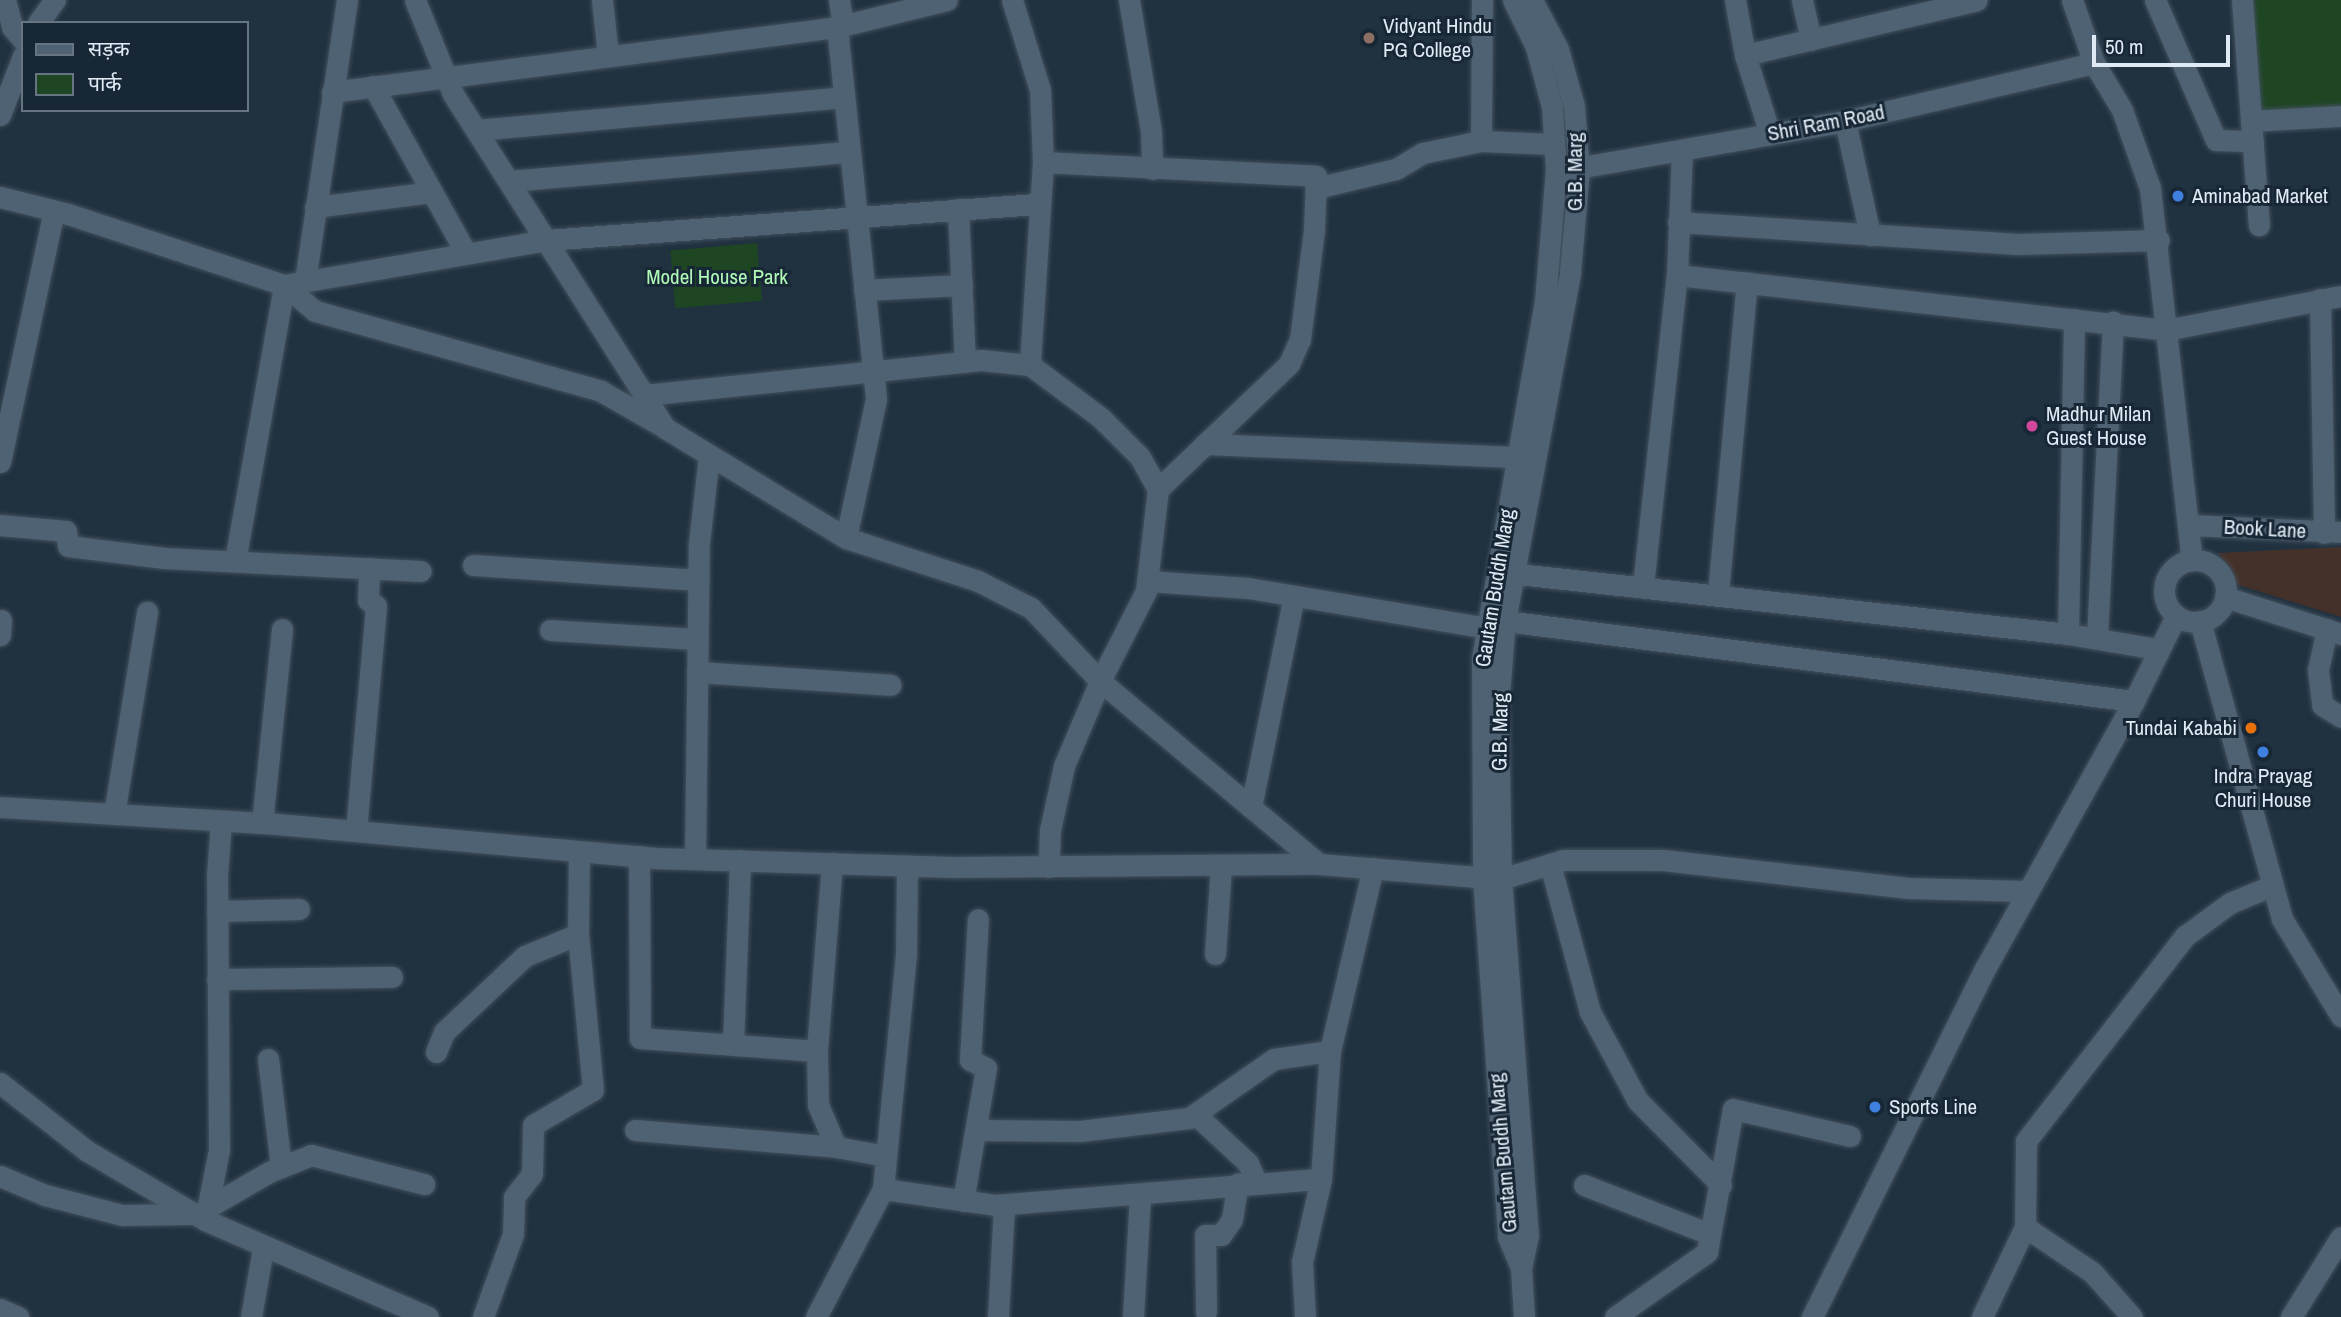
<!DOCTYPE html>
<html>
<head>
<meta charset="utf-8">
<style>
	body { margin:0 }
	#map { position:relative; width:2341px; height:1317px; overflow:hidden; background:#203140; font-family:"Archivo Narrow","Noto Sans Devanagari",sans-serif }
	div>[style] { position:absolute }
	[style*='--x'] { left:calc(var(--x)*1px); top:calc(var(--y)*1px); width:calc(var(--w)*1px); rotate:calc(var(--a)*1deg) }
	.commercial>* { inset:0; background:#44322a }
	.green>* { inset:0; background:#1e4623; transform-origin:0 0 }
	.roads { filter:drop-shadow(0 0 2px #414f5c) drop-shadow(0 0 2px #414f5c) }
	.minor>* { height:21px; margin:-10.5px; padding:0 10.5px; transform-origin:10.5px; border-radius:10.5px; background:#4f6273 }
	.minor>.ring { margin:-10.5px; padding:0; box-sizing:content-box; background:none; border:21px solid #4f6273; border-radius:50% }
	.dots>* { width:19px; height:19px; translate:-50% -50%; box-sizing:border-box; border:4px solid #172736; border-radius:50% }
	span { translate:-50% -50%; white-space:nowrap; text-align:center; line-height:1.15; -webkit-text-stroke:6px #172736; paint-order:stroke }
	.poi-label { font-size:21px; color:#e0eaf4 }
	.left { translate:0 -50%; text-align:left }
	.right { translate:-100% -50%; text-align:right }
	.street-label { font-size:21px; color:#e0eaf4 }
	.park-label { font-size:21px; color:#b0f9b6 }
	.legend { position:absolute; left:21px; top:21px; width:228px; height:91px; box-sizing:border-box; background:#172736; border:2px solid #677582; margin:0; padding:9px 12px; list-style:none; font-size:21px; color:#e0eaf4 }
	.legend li { display:flex; align-items:center; gap:14px; height:35px }
	.legend b { width:35px; border:2px solid #677582 }
	.scale { position:absolute; left:2092px; top:35px; width:138px; height:32px; box-sizing:border-box; border:4px solid #e0eaf4; border-top:0; padding-left:9px; font-size:21px; line-height:24px; white-space:nowrap; color:#e0eaf4; -webkit-text-stroke:5px #172736; paint-order:stroke }
</style>
</head>
<body>
<div id="map">
	<div class="commercial">
		<i style="clip-path:polygon(2341px 547px,2341px 617px,2238px 585px,2218px 553px)"></i>
	</div>
	<div class="green">
		<i style="clip-path:polygon(2249px 0,2341px 0,2341px 108px,2258px 115px)"></i>
		<i style="left:757px;top:243px;width:58px;height:87px;rotate:85deg"></i>
	</div>
	<div class="roads">
		<div class="minor">
			<i style="--x:5;--y:0;--w:28;--a:75"></i>
			<i style="--x:12;--y:27;--w:17;--a:50"></i>
			<i style="--x:415;--y:0;--w:101;--a:68"></i>
			<i style="--x:453;--y:94;--w:396;--a:57.6"></i>
			<i style="--x:665;--y:428;--w:212;--a:31.3"></i>
			<i style="--x:846;--y:538;--w:139;--a:18"></i>
			<i style="--x:978;--y:581;--w:59;--a:27"></i>
			<i style="--x:1031;--y:608;--w:100;--a:46.6"></i>
			<i style="--x:1100;--y:681;--w:285;--a:39.9"></i>
			<i style="--x:1319;--y:864;--w:183;--a:4.7"></i>
			<i style="--x:1501;--y:879;--w:65;--a:-17"></i>
			<i style="--x:1563;--y:860;--w:100;--a:0"></i>
			<i style="--x:1663;--y:860;--w:247;--a:6.5"></i>
			<i style="--x:1908;--y:888;--w:118;--a:1.5"></i>
			<i style="--x:602;--y:0;--w:55;--a:83.8"></i>
			<i style="--x:839;--y:0;--w:25;--a:81"></i>
			<i style="--x:1012;--y:0;--w:94;--a:72.7"></i>
			<i style="--x:1040;--y:90;--w:72;--a:87.6"></i>
			<i style="--x:1043;--y:162;--w:203;--a:93.7"></i>
			<i style="--x:1129;--y:0;--w:134;--a:80.5"></i>
			<i style="--x:1151;--y:132;--w:37;--a:88"></i>
			<i style="--x:1513;--y:0;--w:52;--a:63.9"></i>
			<i style="--x:1536;--y:47;--w:62;--a:75.1"></i>
			<i style="--x:1552;--y:107;--w:63;--a:86.4"></i>
			<i style="--x:1556;--y:170;--w:131;--a:94.8"></i>
			<i style="--x:1545;--y:301;--w:363;--a:100"></i>
			<i style="--x:1482;--y:658;--w:219;--a:89.7"></i>
			<i style="--x:1483;--y:877;--w:361;--a:86"></i>
			<i style="--x:1508;--y:1237;--w:34;--a:67"></i>
			<i style="--x:1735;--y:0;--w:56;--a:79.7"></i>
			<i style="--x:1745;--y:55;--w:83;--a:72.4"></i>
			<i style="--x:1802;--y:0;--w:41;--a:77.3"></i>
			<i style="--x:2072;--y:0;--w:67;--a:70.8"></i>
			<i style="--x:2094;--y:63;--w:55;--a:59.2"></i>
			<i style="--x:2122;--y:110;--w:83;--a:70.3"></i>
			<i style="--x:2150;--y:188;--w:374;--a:83.6"></i>
			<i style="--x:2155;--y:0;--w:153;--a:66.5"></i>
			<i style="--x:2216;--y:140;--w:37;--a:2"></i>
			<i style="--x:2242;--y:0;--w:226;--a:85.7"></i>
			<i style="--x:38;--y:23;--w:29;--a:-54"></i>
			<i style="--x:837;--y:27;--w:374;--a:84"></i>
			<i style="--x:876;--y:399;--w:142;--a:102.2"></i>
			<i style="--x:1745;--y:55;--w:238;--a:-13.3"></i>
			<i style="--x:373;--y:86;--w:191;--a:60.9"></i>
			<i style="--x:332;--y:92;--w:509;--a:-7.33"></i>
			<i style="--x:837;--y:27;--w:113;--a:-13.8"></i>
			<i style="--x:0;--y:115;--w:63;--a:-68.7"></i>
			<i style="--x:1845;--y:121;--w:117;--a:77.6"></i>
			<i style="--x:2251;--y:121;--w:90;--a:-3.2"></i>
			<i style="--x:476;--y:130;--w:369;--a:-5.1"></i>
			<i style="--x:1481;--y:141;--w:141;--a:-89.6"></i>
			<i style="--x:1043;--y:162;--w:273;--a:2.9"></i>
			<i style="--x:1316;--y:176;--w:54;--a:92.1"></i>
			<i style="--x:1314;--y:230;--w:110;--a:97.3"></i>
			<i style="--x:1300;--y:339;--w:27;--a:114"></i>
			<i style="--x:1289;--y:364;--w:181;--a:136.3"></i>
			<i style="--x:1565;--y:170;--w:284;--a:-9.9"></i>
			<i style="--x:1845;--y:121;--w:256;--a:-13.1"></i>
			<i style="--x:509;--y:181;--w:342;--a:-4.9"></i>
			<i style="--x:1316;--y:188;--w:82;--a:-13.4"></i>
			<i style="--x:1396;--y:169;--w:31;--a:-31"></i>
			<i style="--x:1423;--y:153;--w:59;--a:-11.7"></i>
			<i style="--x:1481;--y:141;--w:72;--a:2.4"></i>
			<i style="--x:0;--y:197;--w:70;--a:14"></i>
			<i style="--x:68;--y:214;--w:227;--a:18.2"></i>
			<i style="--x:284;--y:285;--w:40;--a:40"></i>
			<i style="--x:315;--y:311;--w:297;--a:15.6"></i>
			<i style="--x:601;--y:391;--w:70;--a:29.8"></i>
			<i style="--x:315;--y:207;--w:118;--a:-7.3"></i>
			<i style="--x:958;--y:209;--w:153;--a:87.4"></i>
			<i style="--x:1678;--y:222;--w:341;--a:3.7"></i>
			<i style="--x:2018;--y:244;--w:141;--a:-1.6"></i>
			<i style="--x:1677;--y:275;--w:492;--a:6.4"></i>
			<i style="--x:2166;--y:330;--w:178;--a:-11"></i>
			<i style="--x:305;--y:281;--w:284;--a:-81.5"></i>
			<i style="--x:284;--y:285;--w:266;--a:-9.7"></i>
			<i style="--x:546;--y:240;--w:495;--a:-4.2"></i>
			<i style="--x:864;--y:290;--w:98;--a:-2.9"></i>
			<i style="--x:2320;--y:299;--w:234;--a:89"></i>
			<i style="--x:644;--y:395;--w:339;--a:-5.9"></i>
			<i style="--x:981;--y:360;--w:49;--a:5.8"></i>
			<i style="--x:1030;--y:365;--w:89;--a:36.7"></i>
			<i style="--x:1101;--y:418;--w:55;--a:45"></i>
			<i style="--x:1140;--y:457;--w:37;--a:61"></i>
			<i style="--x:1158;--y:489;--w:103;--a:96.7"></i>
			<i style="--x:1146;--y:591;--w:101;--a:117.1"></i>
			<i style="--x:1100;--y:681;--w:92;--a:113"></i>
			<i style="--x:1064;--y:766;--w:66;--a:102.3"></i>
			<i style="--x:1050;--y:830;--w:37;--a:92"></i>
			<i style="--x:1205;--y:444;--w:312;--a:2.4"></i>
			<i style="--x:0;--y:462;--w:257;--a:-77.9"></i>
			<i style="--x:0;--y:525;--w:66;--a:5.2"></i>
			<i style="--x:66;--y:531;--w:15;--a:82"></i>
			<i style="--x:68;--y:546;--w:97;--a:7.1"></i>
			<i style="--x:164;--y:558;--w:257;--a:2.9"></i>
			<i style="--x:2189;--y:525;--w:152;--a:2.6"></i>
			<i class="ring" style="left:2164px;top:560px;width:41px;height:41px"></i>
			<i style="--x:235;--y:561;--w:280;--a:-79.9"></i>
			<i style="--x:473;--y:565;--w:226;--a:3.8"></i>
			<i style="--x:1500;--y:572;--w:571;--a:6.23"></i>
			<i style="--x:2068;--y:634;--w:91;--a:9.5"></i>
			<i style="--x:1147;--y:581;--w:101;--a:4"></i>
			<i style="--x:1248;--y:588;--w:242;--a:9.5"></i>
			<i style="--x:1643;--y:586;--w:313;--a:-83.8"></i>
			<i style="--x:1677;--y:275;--w:124;--a:-87.7"></i>
			<i style="--x:1718;--y:593;--w:312;--a:-84.7"></i>
			<i style="--x:2225;--y:597;--w:122;--a:17.7"></i>
			<i style="--x:1505;--y:621;--w:634;--a:7.25"></i>
			<i style="--x:2200;--y:621;--w:309;--a:74.6"></i>
			<i style="--x:2282;--y:919;--w:114;--a:58.7"></i>
			<i style="--x:2327;--y:629;--w:42;--a:102.4"></i>
			<i style="--x:2318;--y:670;--w:35;--a:83"></i>
			<i style="--x:2322;--y:705;--w:22;--a:32"></i>
			<i style="--x:550;--y:630;--w:148;--a:3.5"></i>
			<i style="--x:2068;--y:634;--w:315;--a:-88.9"></i>
			<i style="--x:0;--y:635;--w:15;--a:-86"></i>
			<i style="--x:2097;--y:637;--w:316;--a:-87.1"></i>
			<i style="--x:697;--y:672;--w:194;--a:3.8"></i>
			<i style="--x:0;--y:807;--w:277;--a:3.5"></i>
			<i style="--x:276;--y:824;--w:380;--a:5.1"></i>
			<i style="--x:654;--y:858;--w:300;--a:1.7"></i>
			<i style="--x:954;--y:867;--w:365;--a:-0.5"></i>
			<i style="--x:1251;--y:807;--w:215;--a:-78.5"></i>
			<i style="--x:114;--y:814;--w:205;--a:-80.7"></i>
			<i style="--x:262;--y:823;--w:195;--a:-84.1"></i>
			<i style="--x:356;--y:831;--w:226;--a:-84.9"></i>
			<i style="--x:376;--y:606;--w:10;--a:-143"></i>
			<i style="--x:368;--y:600;--w:32;--a:-88"></i>
			<i style="--x:639;--y:856;--w:182;--a:89.7"></i>
			<i style="--x:640;--y:1038;--w:177;--a:4.2"></i>
			<i style="--x:695;--y:859;--w:316;--a:-89.3"></i>
			<i style="--x:699;--y:543;--w:89;--a:-83.5"></i>
			<i style="--x:832;--y:863;--w:189;--a:94.6"></i>
			<i style="--x:817;--y:1051;--w:54;--a:88.9"></i>
			<i style="--x:818;--y:1105;--w:46;--a:66.8"></i>
			<i style="--x:1550;--y:864;--w:153;--a:74.9"></i>
			<i style="--x:1590;--y:1012;--w:101;--a:61.7"></i>
			<i style="--x:1638;--y:1101;--w:118;--a:45.3"></i>
			<i style="--x:217;--y:911;--w:82;--a:-1.4"></i>
			<i style="--x:1215;--y:954;--w:89;--a:-86.1"></i>
			<i style="--x:217;--y:979;--w:175;--a:-0.7"></i>
			<i style="--x:733;--y:1045;--w:185;--a:-87.8"></i>
			<i style="--x:436;--y:1052;--w:22;--a:-68"></i>
			<i style="--x:444;--y:1032;--w:111;--a:-43.2"></i>
			<i style="--x:525;--y:956;--w:57;--a:-22.5"></i>
			<i style="--x:268;--y:1059;--w:109;--a:83.1"></i>
			<i style="--x:0;--y:1083;--w:110;--a:38"></i>
			<i style="--x:87;--y:1151;--w:137;--a:30.3"></i>
			<i style="--x:205;--y:1220;--w:243;--a:23.5"></i>
			<i style="--x:1195;--y:1114;--w:72;--a:42.8"></i>
			<i style="--x:1248;--y:1163;--w:21;--a:67"></i>
			<i style="--x:635;--y:1130;--w:202;--a:4.8"></i>
			<i style="--x:836;--y:1147;--w:51;--a:10.2"></i>
			<i style="--x:976;--y:1130;--w:104;--a:0.6"></i>
			<i style="--x:1080;--y:1131;--w:110;--a:-6.8"></i>
			<i style="--x:1189;--y:1118;--w:103;--a:-34.8"></i>
			<i style="--x:1274;--y:1059;--w:57;--a:-8.1"></i>
			<i style="--x:0;--y:1176;--w:49;--a:22.9"></i>
			<i style="--x:45;--y:1195;--w:80;--a:14.6"></i>
			<i style="--x:122;--y:1215;--w:69;--a:-0.8"></i>
			<i style="--x:1584;--y:1185;--w:135;--a:21.3"></i>
			<i style="--x:883;--y:1189;--w:113;--a:8.1"></i>
			<i style="--x:995;--y:1205;--w:327;--a:-4.6"></i>
			<i style="--x:963;--y:1201;--w:135;--a:-80.2"></i>
			<i style="--x:986;--y:1068;--w:18;--a:-153"></i>
			<i style="--x:970;--y:1060;--w:141;--a:-86.8"></i>
			<i style="--x:207;--y:1208;--w:72;--a:-30.1"></i>
			<i style="--x:269;--y:1172;--w:45;--a:-22"></i>
			<i style="--x:311;--y:1155;--w:117;--a:14.4"></i>
			<i style="--x:205;--y:1220;--w:71;--a:-78.7"></i>
			<i style="--x:219;--y:1150;--w:274;--a:-90.4"></i>
			<i style="--x:217;--y:876;--w:54;--a:-85.8"></i>
			<i style="--x:2025;--y:1227;--w:81;--a:33.9"></i>
			<i style="--x:2092;--y:1272;--w:60;--a:48.4"></i>
			<i style="--x:0;--y:1309;--w:20;--a:24"></i>
			<i style="--x:1206;--y:1312;--w:77;--a:-90.7"></i>
			<i style="--x:1205;--y:1235;--w:16;--a:0"></i>
			<i style="--x:1221;--y:1235;--w:19;--a:-55"></i>
			<i style="--x:1232;--y:1219;--w:36;--a:-81"></i>
			<i style="--x:251;--y:1317;--w:70;--a:-80.1"></i>
			<i style="--x:483;--y:1317;--w:88;--a:-70.1"></i>
			<i style="--x:513;--y:1234;--w:37;--a:-88"></i>
			<i style="--x:514;--y:1197;--w:29;--a:-52"></i>
			<i style="--x:532;--y:1174;--w:49;--a:-88.8"></i>
			<i style="--x:533;--y:1125;--w:69;--a:-30.3"></i>
			<i style="--x:593;--y:1090;--w:157;--a:-95.5"></i>
			<i style="--x:578;--y:934;--w:83;--a:-89.3"></i>
			<i style="--x:816;--y:1317;--w:144;--a:-62.4"></i>
			<i style="--x:883;--y:1189;--w:237;--a:-84.4"></i>
			<i style="--x:906;--y:953;--w:87;--a:-89.3"></i>
			<i style="--x:998;--y:1317;--w:112;--a:-86.9"></i>
			<i style="--x:1133;--y:1317;--w:123;--a:-86.7"></i>
			<i style="--x:1305;--y:1317;--w:55;--a:-93.1"></i>
			<i style="--x:1302;--y:1262;--w:85;--a:-77.1"></i>
			<i style="--x:1321;--y:1179;--w:128;--a:-86"></i>
			<i style="--x:1330;--y:1051;--w:188;--a:-76.8"></i>
			<i style="--x:1524;--y:1317;--w:49;--a:-93.5"></i>
			<i style="--x:1521;--y:1268;--w:33;--a:-78"></i>
			<i style="--x:1528;--y:1236;--w:358;--a:-94.3"></i>
			<i style="--x:1501;--y:879;--w:173;--a:-91"></i>
			<i style="--x:1498;--y:706;--w:85;--a:-85.3"></i>
			<i style="--x:1505;--y:621;--w:355;--a:-79.4"></i>
			<i style="--x:1570;--y:272;--w:102;--a:-85"></i>
			<i style="--x:1579;--y:170;--w:64;--a:-94.5"></i>
			<i style="--x:1574;--y:106;--w:59;--a:-105.7"></i>
			<i style="--x:1558;--y:49;--w:55;--a:-118"></i>
			<i style="--x:1615;--y:1317;--w:113;--a:-35.2"></i>
			<i style="--x:1707;--y:1252;--w:145;--a:-79.7"></i>
			<i style="--x:1733;--y:1109;--w:120;--a:13"></i>
			<i style="--x:1812;--y:1317;--w:391;--a:-63.6"></i>
			<i style="--x:1986;--y:967;--w:304;--a:-60.9"></i>
			<i style="--x:2134;--y:701;--w:95;--a:-63.7"></i>
			<i style="--x:1982;--y:1317;--w:100;--a:-64.5"></i>
			<i style="--x:2025;--y:1227;--w:86;--a:-89.3"></i>
			<i style="--x:2026;--y:1141;--w:259;--a:-52.2"></i>
			<i style="--x:2185;--y:936;--w:56;--a:-36.3"></i>
			<i style="--x:2230;--y:903;--w:44;--a:-22.5"></i>
			<i style="--x:2291;--y:1317;--w:94;--a:-58"></i>
		</div>
	</div>
	<div class="dots">
		<i style="left:1369px;top:38px;background:#8d6e63"></i>
		<i style="left:2178px;top:196px;background:#3f7fe0"></i>
		<i style="left:2032px;top:426px;background:#d1479c"></i>
		<i style="left:2251px;top:728px;background:#e8710a"></i>
		<i style="left:2263px;top:752px;background:#3f7fe0"></i>
		<i style="left:1875px;top:1107px;background:#3f7fe0"></i>
	</div>
	<div class="poi-label">
		<span class="left" style="left:1383px;top:38px">Vidyant Hindu<br>PG College</span>
		<span class="left" style="left:2192px;top:196px">Aminabad Market</span>
		<span class="left" style="left:2046px;top:426px">Madhur Milan<br>Guest House</span>
		<span class="right" style="left:2237px;top:728px">Tundai Kababi</span>
		<span style="left:2263px;top:788px">Indra Prayag<br>Churi House</span>
		<span class="left" style="left:1889px;top:1107px">Sports Line</span>
	</div>
	<div class="street-label">
		<span style="left:1826px;top:123px;rotate:-11deg">Shri Ram Road</span>
		<span style="left:1575px;top:172px;rotate:-90deg">G.B. Marg</span>
		<span style="left:2265px;top:529px;rotate:3deg">Book Lane</span>
		<span style="left:1495px;top:588px;rotate:-81deg">Gautam Buddh Marg</span>
		<span style="left:1500px;top:732px;rotate:-89deg">G.B. Marg</span>
		<span style="left:1503px;top:1153px;rotate:-95deg">Gautam Buddh Marg</span>
	</div>
	<div class="park-label">
		<span style="left:717px;top:277px">Model House Park</span>
	</div>
	<ul class="legend">
	<li><b style="height:9px;background:#4f6273"></b>सड़क</li>
	<li><b style="height:19px;background:#1e4623"></b>पार्क</li>
	</ul>
	<div class="scale">50 m</div>
</div>
</body>
</html>
